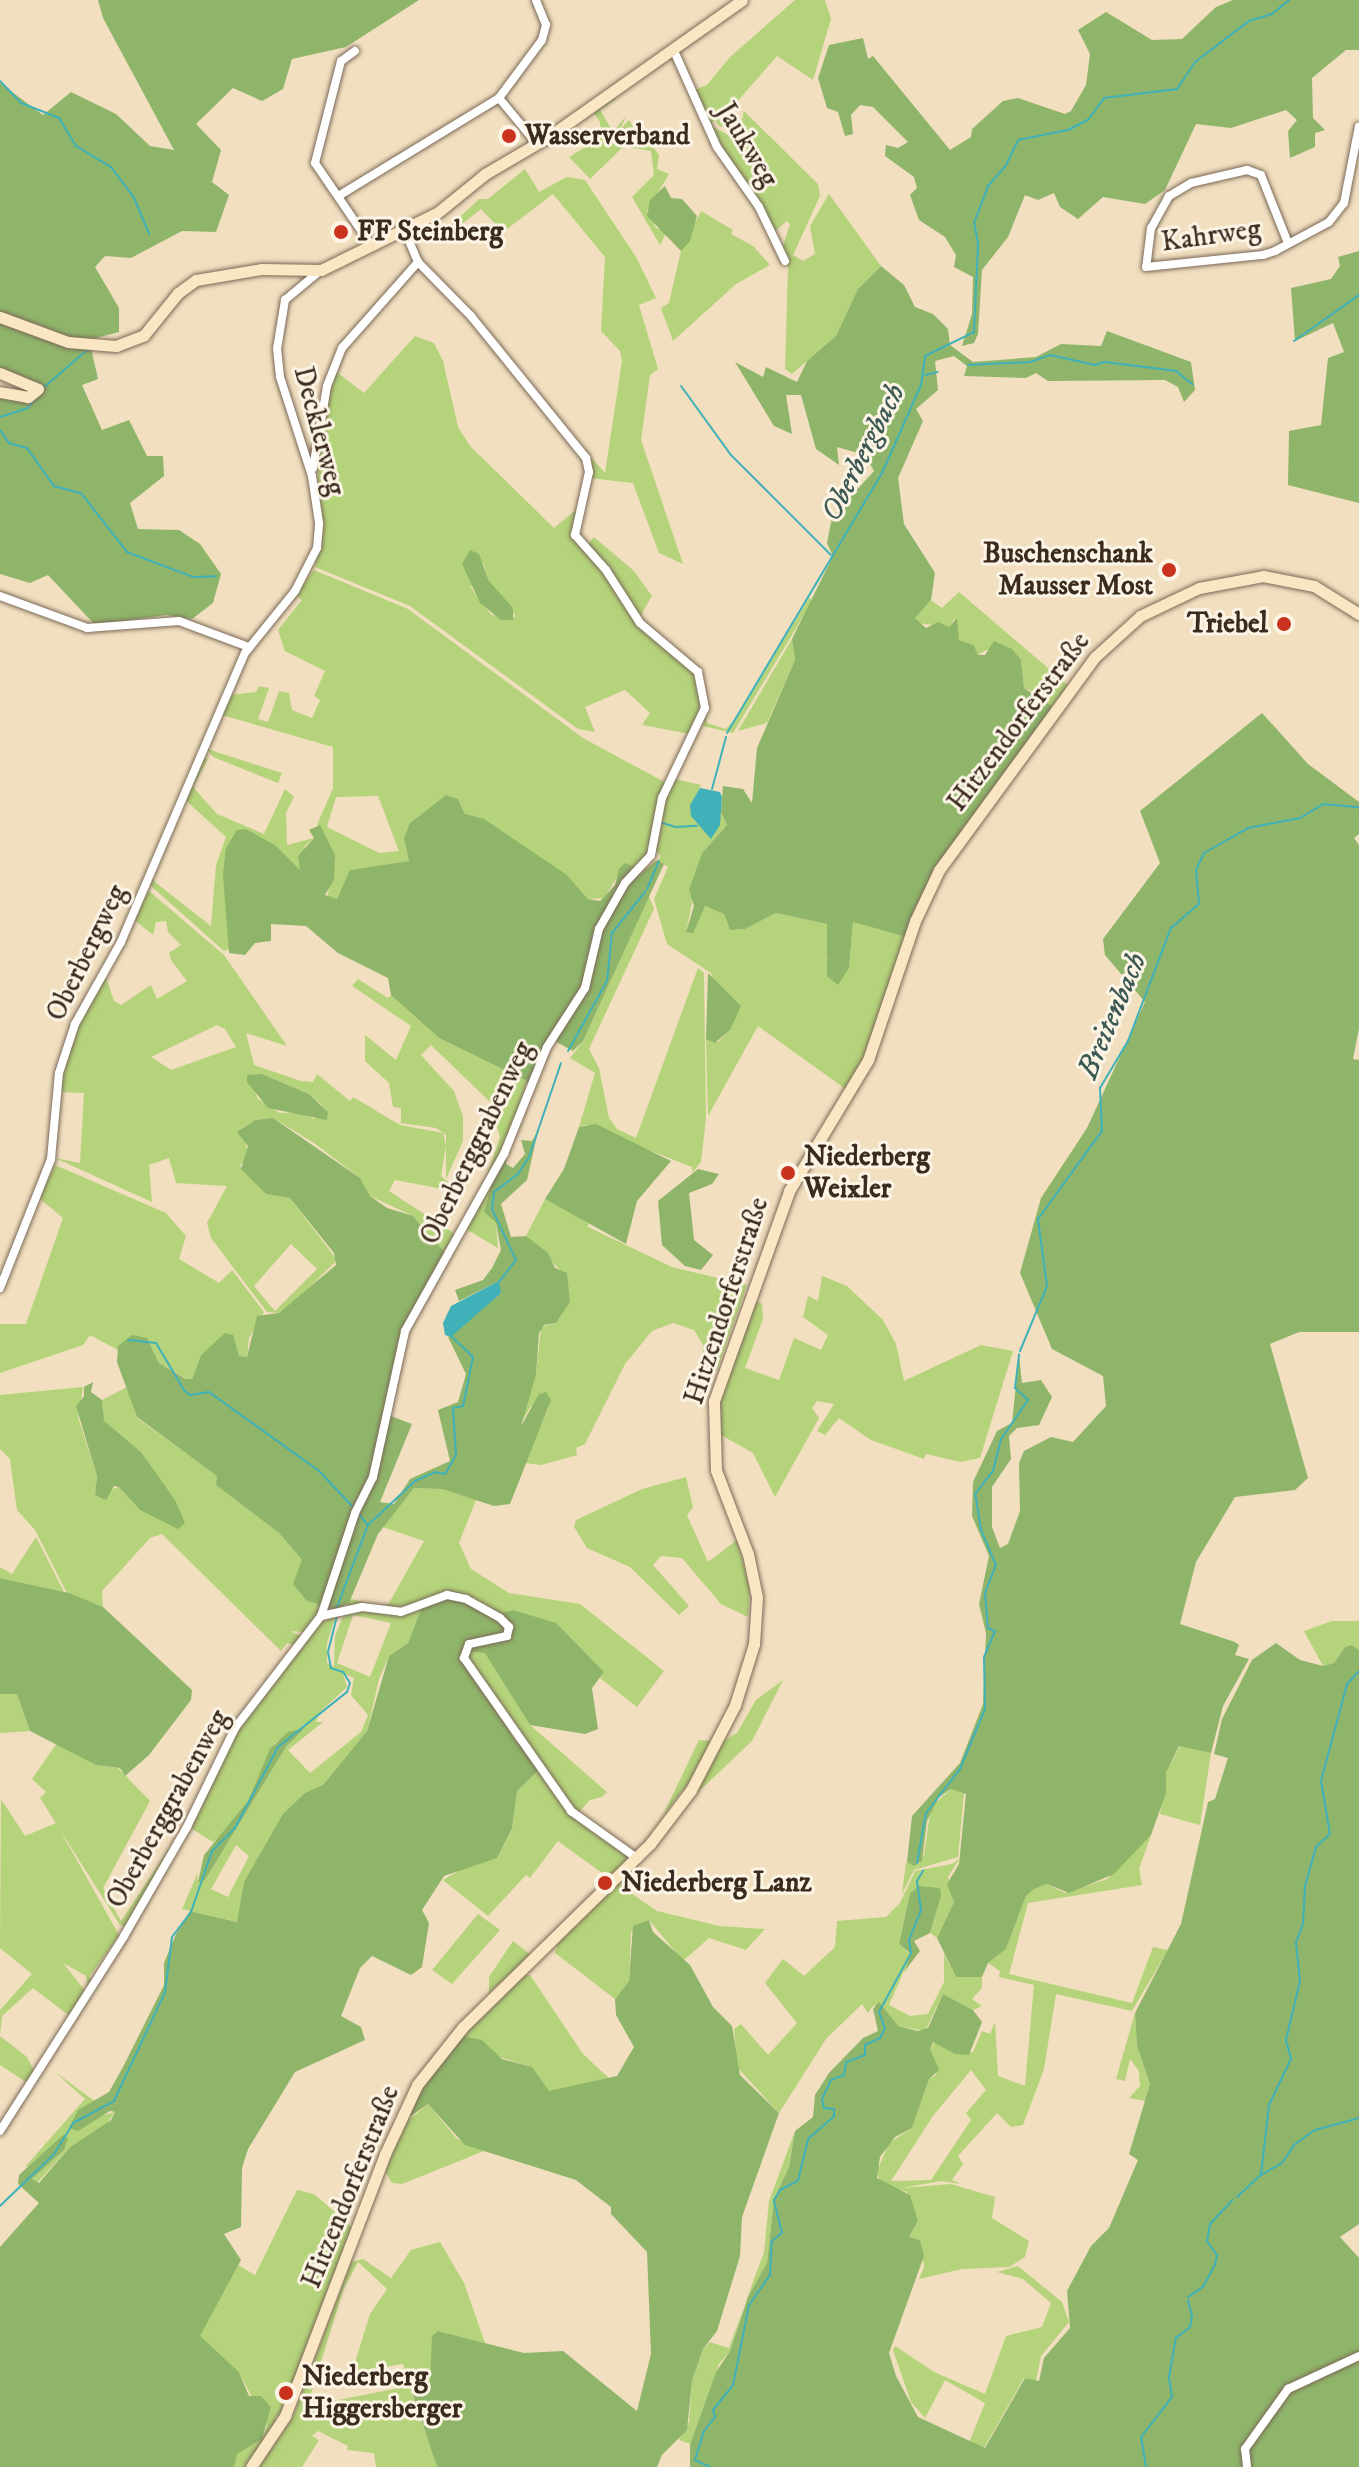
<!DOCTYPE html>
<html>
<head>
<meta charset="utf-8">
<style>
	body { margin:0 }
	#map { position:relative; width:1359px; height:2467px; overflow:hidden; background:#f1dfc0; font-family:"IM FELL DW Pica",serif }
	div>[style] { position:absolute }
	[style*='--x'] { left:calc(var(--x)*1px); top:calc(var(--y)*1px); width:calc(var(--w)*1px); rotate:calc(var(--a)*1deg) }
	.green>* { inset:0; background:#b4d37a }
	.forest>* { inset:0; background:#8fb56a }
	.water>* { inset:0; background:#40b1b8 }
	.stream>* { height:2px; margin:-1px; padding:0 1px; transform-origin:1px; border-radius:1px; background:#40b1b8 }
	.roads { filter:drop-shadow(0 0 2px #7b6957) drop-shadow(0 0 2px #7b6957) }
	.minor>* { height:8px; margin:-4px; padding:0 4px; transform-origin:4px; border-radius:4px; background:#fff }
	.secondary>* { height:11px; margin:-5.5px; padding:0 5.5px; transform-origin:5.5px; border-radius:5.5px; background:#fbe6c4 }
	.dots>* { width:22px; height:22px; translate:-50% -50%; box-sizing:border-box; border:4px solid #fcf5e5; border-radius:50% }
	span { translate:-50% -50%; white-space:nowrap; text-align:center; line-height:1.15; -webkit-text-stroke:6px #fcf5e5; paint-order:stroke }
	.poi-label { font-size:28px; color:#3b2a1e; font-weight:700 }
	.left { translate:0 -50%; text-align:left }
	.right { translate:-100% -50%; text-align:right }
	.street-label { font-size:28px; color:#3b2a1e }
	.water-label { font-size:30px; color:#3d5954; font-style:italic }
</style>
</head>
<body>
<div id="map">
	<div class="green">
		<i style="clip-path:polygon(795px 0,825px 0,831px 19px,813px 80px,777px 56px,736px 103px,726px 124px,720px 127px,715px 120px,710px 125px,737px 140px,744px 111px,818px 184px,820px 196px,793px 255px,803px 261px,815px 254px,810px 226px,829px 194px,881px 266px,858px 289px,836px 336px,792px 374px,785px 369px,788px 268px,782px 249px,790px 224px,787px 221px,774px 232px,733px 172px,692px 91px,707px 85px,730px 57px)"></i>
		<i style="clip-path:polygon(613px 94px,616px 99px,600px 110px,613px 132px,626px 116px,620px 130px,629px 120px,633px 127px,623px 143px,653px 147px,659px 155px,657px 169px,669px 174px,647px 211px,656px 228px,667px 231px,660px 245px,632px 197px,654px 175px,651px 151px,624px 146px,590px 179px,569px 157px,600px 138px,600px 122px,591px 109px)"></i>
		<i style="clip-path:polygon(525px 169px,539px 192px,567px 177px,585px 180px,636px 257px,656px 298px,639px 305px,658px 369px,650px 375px,641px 440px,683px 564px,659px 553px,633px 483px,590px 478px,591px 457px,605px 473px,622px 361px,620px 351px,601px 331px,605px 257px,553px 194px,503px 232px,481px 209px,448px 235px,445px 231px,479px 199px,488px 199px)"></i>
		<i style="clip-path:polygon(701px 211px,733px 230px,731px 234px,753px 246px,770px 265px,736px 284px,673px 341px,661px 308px,669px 303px,681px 251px)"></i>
		<i style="clip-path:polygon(evenodd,415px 336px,434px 343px,443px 361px,458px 427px,470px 446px,554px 528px,578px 508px,572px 536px,592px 555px,636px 620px,698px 676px,703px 707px,690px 734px,642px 725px,650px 713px,625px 690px,585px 707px,595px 732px,578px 729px,410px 606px,315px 567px,323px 532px,316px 451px,334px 370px,364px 393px,415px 336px,483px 562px,489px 581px,516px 617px,492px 615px,480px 602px,471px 587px,483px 562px)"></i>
		<i style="clip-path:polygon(594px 537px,634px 571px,652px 596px,639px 618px,587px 545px)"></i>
		<i style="clip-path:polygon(evenodd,314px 570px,408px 609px,583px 738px,668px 784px,650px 852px,633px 872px,625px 864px,604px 898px,588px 899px,567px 875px,465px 814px,458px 799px,446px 795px,410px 823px,405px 843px,409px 861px,351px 870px,337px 899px,327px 898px,335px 862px,317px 825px,333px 788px,333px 747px,222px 715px,231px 695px,256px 692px,259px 686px,269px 688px,258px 719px,268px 722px,279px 691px,289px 693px,292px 710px,312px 718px,320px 700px,314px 696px,325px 671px,285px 651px,278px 630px,302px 600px,296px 595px,314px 570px,378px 796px,399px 851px,379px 853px,327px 827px,336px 797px,378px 796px)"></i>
		<i style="clip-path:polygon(959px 592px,1069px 686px,1051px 712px,1036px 693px,1024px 688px,1021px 660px,1012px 649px,986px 650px,978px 655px,974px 645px,959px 640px,955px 618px,949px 627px,917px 623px,915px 617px,931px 600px,942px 608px)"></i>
		<i style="clip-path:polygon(809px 598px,813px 600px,733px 733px,703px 726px,706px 712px,707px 723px,726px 729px,736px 718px)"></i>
		<i style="clip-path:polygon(792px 639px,795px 660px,767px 723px,738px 731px)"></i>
		<i style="clip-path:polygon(207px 749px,282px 773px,278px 783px,213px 757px)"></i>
		<i style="clip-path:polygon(204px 758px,208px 759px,193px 787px,217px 814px,264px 834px,285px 789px,294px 797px,286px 813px,287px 845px,314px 838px,305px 846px,300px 870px,246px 829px,226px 848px,229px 949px,224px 951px,150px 885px,150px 878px,211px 926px,216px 865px,226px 837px,183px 798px)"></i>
		<i style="clip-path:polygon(675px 779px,701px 785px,690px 809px,711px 839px,721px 812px,727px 825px,702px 853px,686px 932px,705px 906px,724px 914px,730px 930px,745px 929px,776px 913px,827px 924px,831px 941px,826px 959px,849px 968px,853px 922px,906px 937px,877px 1030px,847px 1090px,758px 1026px,708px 1116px,706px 1039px,718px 1042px,730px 1030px,711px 973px,667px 944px,654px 899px,668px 867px,658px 861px,661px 856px,654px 849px,661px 808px)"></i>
		<i style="clip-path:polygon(evenodd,149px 891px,224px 955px,287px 1046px,246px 1033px,254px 1065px,301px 1081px,313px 1082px,317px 1074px,350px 1101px,353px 1097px,400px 1125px,443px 1133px,446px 1146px,441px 1176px,459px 1192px,395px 1180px,389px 1191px,458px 1236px,447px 1255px,413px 1216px,370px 1196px,360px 1178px,314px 1143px,273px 1118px,255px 1120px,241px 1129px,249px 1154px,240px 1166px,266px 1194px,290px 1198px,337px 1260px,294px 1303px,279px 1313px,267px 1312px,211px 1238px,207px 1223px,227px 1186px,176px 1183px,169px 1158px,149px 1165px,152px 1202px,55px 1158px,80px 1163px,84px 1093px,59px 1092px,74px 1032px,102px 981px,106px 978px,114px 1001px,121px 1005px,151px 985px,157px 999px,187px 981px,171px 960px,169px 953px,181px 945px,168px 932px,166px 921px,156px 922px,153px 935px,133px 919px,149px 891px,217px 1025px,225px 1029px,236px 1047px,171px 1070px,151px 1057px,217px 1025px,149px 891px,262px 1074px,309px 1094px,323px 1106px,314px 1119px,301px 1112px,280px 1113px,258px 1099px,255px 1092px,262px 1074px,149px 891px,291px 1244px,317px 1269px,275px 1311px,254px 1286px,291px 1244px)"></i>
		<i style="clip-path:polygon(649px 896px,654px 909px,589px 1049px,599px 1068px,609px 1118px,617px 1129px,636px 1138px,698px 968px,704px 973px,706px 1118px,701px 1162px,692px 1173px,692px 1167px,669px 1158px,585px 1125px,579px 1127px,595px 1073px,570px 1058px,583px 1041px)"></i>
		<i style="clip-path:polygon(358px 979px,388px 998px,391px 995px,439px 1038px,527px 1081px,510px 1136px,485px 1181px,500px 1137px,490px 1102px,431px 1045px,421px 1055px,454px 1091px,463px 1117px,463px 1141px,446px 1179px,446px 1135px,436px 1128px,401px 1123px,401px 1108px,393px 1107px,389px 1083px,365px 1061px,365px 1035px,396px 1060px,411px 1026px,352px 986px)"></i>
		<i style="clip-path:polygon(55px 1165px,166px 1213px,186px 1236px,179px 1259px,219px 1283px,232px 1270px,264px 1312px,249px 1338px,247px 1357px,239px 1356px,236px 1348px,201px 1355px,192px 1379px,187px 1379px,159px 1363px,147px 1338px,118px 1350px,90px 1335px,83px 1345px,0 1373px,0 1324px,26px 1324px,63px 1218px,39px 1198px)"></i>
		<i style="clip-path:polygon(494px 1176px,484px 1212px,496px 1223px,498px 1248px,466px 1229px)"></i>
		<i style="clip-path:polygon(545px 1199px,589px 1220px,588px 1227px,672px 1267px,747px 1285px,717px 1370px,700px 1363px,704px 1346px,694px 1330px,673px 1323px,652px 1331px,625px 1364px,585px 1444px,576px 1448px,577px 1455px,541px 1465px,526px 1463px,527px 1455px,549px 1407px,531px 1406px,520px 1425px,536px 1375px,541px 1327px,556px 1323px,570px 1302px,559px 1269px,526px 1236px)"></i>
		<i style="clip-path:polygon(822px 1276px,847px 1286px,883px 1320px,896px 1344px,904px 1381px,981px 1345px,1013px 1351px,980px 1458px,960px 1462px,926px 1454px,924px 1459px,871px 1440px,839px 1418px,825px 1435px,817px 1431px,834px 1404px,817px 1401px,812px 1408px,819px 1418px,775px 1497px,753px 1453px,714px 1431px,715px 1412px,755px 1301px,762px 1304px,763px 1319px,745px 1368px,779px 1380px,794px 1338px,821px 1350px,828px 1335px,803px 1317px,808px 1296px,818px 1301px)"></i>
		<i style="clip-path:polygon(83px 1387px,78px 1417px,97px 1476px,95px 1495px,119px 1487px,140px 1510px,185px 1523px,141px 1452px,103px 1421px,102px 1400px,127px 1387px,137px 1418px,218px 1476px,216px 1485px,279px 1533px,302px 1560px,323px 1605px,306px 1632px,290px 1631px,303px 1637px,296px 1646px,287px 1643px,281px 1651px,162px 1534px,150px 1538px,102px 1591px,103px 1607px,67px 1593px,35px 1530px,17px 1510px,10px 1459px,0 1449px,0 1395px)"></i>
		<i style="clip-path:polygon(686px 1477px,693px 1507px,687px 1515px,708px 1562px,737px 1540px,750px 1589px,748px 1617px,721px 1604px,682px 1558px,661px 1556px,653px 1565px,689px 1606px,679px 1615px,630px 1567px,587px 1548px,574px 1527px,576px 1520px,642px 1489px)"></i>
		<i style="clip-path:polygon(414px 1488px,442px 1489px,476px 1500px,459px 1543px,471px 1569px,509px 1593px,580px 1604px,664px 1671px,637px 1707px,600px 1678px,604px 1672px,513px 1610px,497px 1614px,481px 1604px,345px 1608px,351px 1599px,384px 1607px,389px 1603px,424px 1541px,383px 1527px)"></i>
		<i style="clip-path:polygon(36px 1537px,64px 1592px,0 1578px,0 1567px,12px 1574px)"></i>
		<i style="clip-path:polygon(evenodd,423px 1604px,408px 1643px,389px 1656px,379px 1679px,367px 1731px,323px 1785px,276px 1828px,244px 1882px,238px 1922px,182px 1909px,198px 1872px,197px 1880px,205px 1880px,286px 1747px,305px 1728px,275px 1743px,251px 1797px,224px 1835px,213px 1842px,189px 1827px,237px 1729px,317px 1625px,336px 1615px,327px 1643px,327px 1663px,334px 1667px,335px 1636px,344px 1614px,356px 1610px,391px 1613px,423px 1604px,353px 1615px,391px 1623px,370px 1677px,337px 1663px,353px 1615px,423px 1604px,343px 1673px,354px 1678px,351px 1695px,368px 1715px,361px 1732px,310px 1773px,288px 1750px,323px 1722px,316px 1722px,320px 1712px,347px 1687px,343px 1673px,423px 1604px,236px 1845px,249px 1856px,228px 1897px,211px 1889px,236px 1845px)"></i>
		<i style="clip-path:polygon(1332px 1621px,1359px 1621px,1359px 1650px,1352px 1645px,1345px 1647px,1334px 1663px,1323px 1666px,1304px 1631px)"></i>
		<i style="clip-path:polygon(464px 1651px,485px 1652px,530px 1725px,607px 1792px,602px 1797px,590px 1800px,577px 1814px)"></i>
		<i style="clip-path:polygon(783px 1680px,752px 1741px,693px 1797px,722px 1742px,737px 1733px,756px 1700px)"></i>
		<i style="clip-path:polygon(0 1694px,17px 1694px,30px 1731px,0 1733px)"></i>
		<i style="clip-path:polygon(699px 1740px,712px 1741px,693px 1777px,635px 1852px,663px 1815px)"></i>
		<i style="clip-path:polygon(57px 1743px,96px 1765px,118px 1768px,150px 1801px,103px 1888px,121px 1921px,184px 1826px,126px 1927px,120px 1925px,40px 1798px,46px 1792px,32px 1779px)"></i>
		<i style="clip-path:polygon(1180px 1746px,1211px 1753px,1200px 1825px,1160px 1814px,1166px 1773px)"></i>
		<i style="clip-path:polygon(541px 1768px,574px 1816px,630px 1857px,595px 1891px,606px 1876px,558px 1841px,530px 1878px,526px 1875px,488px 1916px,443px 1880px,474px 1862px,497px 1858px,512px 1830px,517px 1791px)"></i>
		<i style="clip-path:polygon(951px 1789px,964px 1793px,958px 1857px,914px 1870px,902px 1894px,906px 1862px,919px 1864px,924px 1855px,931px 1807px)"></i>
		<i style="clip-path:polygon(1px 1799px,25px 1836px,56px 1823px,119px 1935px,89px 1977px,94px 1981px,88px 1988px,86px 1976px,63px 1963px,87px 1993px,71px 2017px,33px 1988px,2px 2016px,0 2036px,27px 2057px,34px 2071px,29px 2084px,0 2065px,0 2010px,32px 1974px,0 1948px)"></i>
		<i style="clip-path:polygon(evenodd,1151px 1835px,1139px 1869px,1142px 1885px,1028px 1903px,1009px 1974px,1132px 2003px,1153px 1947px,1168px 1950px,1132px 2011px,1056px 1994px,1044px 2069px,1023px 2125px,1011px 2127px,997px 2113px,958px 2156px,963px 2164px,952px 2180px,961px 2184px,941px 2181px,902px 2188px,951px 2184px,995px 2197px,992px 2218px,1029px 2241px,1025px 2257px,1009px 2267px,962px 2269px,919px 2279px,924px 2267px,920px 2240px,909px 2237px,918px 2221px,907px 2192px,880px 2183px,877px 2171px,889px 2143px,912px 2128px,929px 2079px,936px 2075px,930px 2049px,935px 2041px,955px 2054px,973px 2052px,982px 2031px,990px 2034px,995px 2022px,998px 2076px,1025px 2086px,1034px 1985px,999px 1977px,1000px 1971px,988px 1963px,1006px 1949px,1026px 1896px,1034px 1889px,1047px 1884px,1065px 1893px,1107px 1879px,1151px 1835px,971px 2070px,986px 2090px,966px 2113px,971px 2120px,931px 2180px,891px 2181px,933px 2116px,971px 2070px)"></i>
		<i style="clip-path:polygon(960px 1858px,948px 1877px,954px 1902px,937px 1938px,930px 1933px,941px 1896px,919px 1886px,910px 1893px,899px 1944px,911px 1955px,889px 2005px,910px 2016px,928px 2014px,944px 1982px,944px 1954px,956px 1977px,982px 1977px,982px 1988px,972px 1999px,982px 2006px,973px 2010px,943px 1994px,925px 2031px,898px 2026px,874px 2005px,868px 2013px,862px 2004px,826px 2039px,779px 2113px,737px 2067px,734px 2029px,741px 2024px,768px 2055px,797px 2023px,765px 1983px,783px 1959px,804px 1976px,835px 1947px,837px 1921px,886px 1917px,900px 1903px,915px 1871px,952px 1864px)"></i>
		<i style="clip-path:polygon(636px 1868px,632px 1894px,657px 1911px,719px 1926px,765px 1929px,746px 1950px,709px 1938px,683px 1961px,649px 1920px,631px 1932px,629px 1981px,615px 1999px,555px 1953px,558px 1942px)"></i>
		<i style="clip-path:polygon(478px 1914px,500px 1930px,452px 1984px,432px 1970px)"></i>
		<i style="clip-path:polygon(513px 1941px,531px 1955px,489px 1993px,489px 1977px)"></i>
		<i style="clip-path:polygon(523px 1975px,530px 1975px,583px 2054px,611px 2080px,549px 2091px,526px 2065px,495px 2056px,477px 2040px,461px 2036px)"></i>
		<i style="clip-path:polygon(1135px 2013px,1137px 2046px,1150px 2084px,1145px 2101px,1129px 2098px,1140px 2086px,1139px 2071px,1130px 2059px,1125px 2081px,1116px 2079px)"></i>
		<i style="clip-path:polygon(55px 2072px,96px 2102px,78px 2110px,78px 2131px,93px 2118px,115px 2112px,105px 2126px,69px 2148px,35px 2185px,32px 2179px,64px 2150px,63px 2136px,38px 2163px,25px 2167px,85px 2099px)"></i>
		<i style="clip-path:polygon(427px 2075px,409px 2120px,428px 2104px,457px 2139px,484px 2151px,402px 2184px,392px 2183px,383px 2168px)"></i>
		<i style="clip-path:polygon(795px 2131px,789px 2167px,774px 2199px,767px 2263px,745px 2304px,730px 2351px,719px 2364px,691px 2444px,679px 2440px,689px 2422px,692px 2381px,703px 2349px,710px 2342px,729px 2348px,734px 2334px,764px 2252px,769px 2201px)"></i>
		<i style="clip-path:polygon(297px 2190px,314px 2194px,352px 2227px,281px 2414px,275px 2418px,278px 2421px,246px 2467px,234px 2467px,236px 2454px,262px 2439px,267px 2426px,239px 2372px,199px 2336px,238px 2265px,255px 2275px)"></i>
		<i style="clip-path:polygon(440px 2242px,464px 2283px,485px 2343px,438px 2331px,430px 2386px,414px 2371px,407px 2378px,403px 2364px,352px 2372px,370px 2314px,387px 2289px,358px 2262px,344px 2288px,304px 2416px,323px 2403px,409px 2386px,437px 2467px,376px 2467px,374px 2453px,347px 2450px,348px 2446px,318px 2431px,312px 2436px,319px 2440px,302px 2467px,259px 2467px,293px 2417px,351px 2262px,363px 2259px,391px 2278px,411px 2250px)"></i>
		<i style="clip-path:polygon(1018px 2266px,1062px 2302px,1069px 2322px,1041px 2356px,1036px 2381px,1024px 2378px,984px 2448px,969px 2443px,985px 2403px,945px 2380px,925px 2418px,911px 2402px,893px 2350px,895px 2346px,934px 2372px,985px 2394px,1006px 2336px,1042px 2327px,1051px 2303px,1023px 2279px,997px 2272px)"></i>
	</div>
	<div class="forest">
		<i style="clip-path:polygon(98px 0,419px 0,346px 47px,292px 59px,283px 89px,262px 101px,233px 88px,196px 124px,221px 150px,212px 182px,229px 195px,216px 232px,182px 231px,131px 258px,105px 256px,95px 267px,119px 308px,119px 332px,81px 342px,0 314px,0 83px,43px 115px,71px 92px,116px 114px,150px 146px,174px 150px,103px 18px)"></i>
		<i style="clip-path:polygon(1233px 0,1359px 0,1359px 50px,1346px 50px,1312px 78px,1313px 118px,1325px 130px,1315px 133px,1315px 147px,1290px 158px,1288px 131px,1297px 120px,1286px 110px,1231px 128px,1196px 124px,1165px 190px,1145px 204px,1103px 197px,1078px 219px,1060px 207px,1054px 193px,1038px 200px,1025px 195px,1008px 237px,982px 270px,978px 334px,974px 343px,962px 346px,972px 314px,973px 277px,954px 267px,956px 255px,945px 237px,919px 220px,910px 195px,917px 188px,914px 177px,885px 156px,886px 145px,898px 148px,908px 142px,873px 107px,860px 105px,851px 115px,853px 134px,845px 136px,838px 112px,827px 108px,818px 78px,829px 45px,863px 38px,868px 59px,873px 56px,950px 150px,971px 137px,972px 129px,1003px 101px,1018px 98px,1065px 114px,1071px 111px,1086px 85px,1090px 54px,1078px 30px,1106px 12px,1152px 40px,1182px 39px,1216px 7px)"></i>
		<i style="clip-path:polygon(665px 186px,671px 198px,682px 199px,697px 216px,690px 241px,681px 251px,647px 216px,650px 200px)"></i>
		<i style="clip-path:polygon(1359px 251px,1359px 503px,1288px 485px,1289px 431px,1321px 425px,1328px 358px,1344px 352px,1333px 323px,1295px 341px,1291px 288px,1331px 279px,1340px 266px,1338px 257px)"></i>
		<i style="clip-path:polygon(881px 266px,904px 285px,915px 307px,933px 314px,948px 329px,950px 345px,973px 362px,1036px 357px,1061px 344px,1101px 346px,1107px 331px,1191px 362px,1195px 390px,1184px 402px,1178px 387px,1165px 380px,1048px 381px,1036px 373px,1026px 378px,964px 376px,967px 366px,954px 356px,935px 361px,938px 390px,916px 409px,923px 421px,898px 478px,904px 524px,935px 573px,931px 600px,915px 618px,926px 628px,938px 622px,949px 627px,957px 618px,959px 640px,974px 645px,978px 655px,985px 655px,994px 641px,1012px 649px,1021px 660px,1024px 688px,1053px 707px,955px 841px,906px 937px,853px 922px,849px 968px,838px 985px,827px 976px,827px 924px,776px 913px,745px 929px,730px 930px,724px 914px,705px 906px,693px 933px,686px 932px,694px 906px,689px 890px,702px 853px,727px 825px,721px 812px,723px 786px,743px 789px,752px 803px,757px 748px,795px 660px,792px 639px,833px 556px,827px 543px,832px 517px,874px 471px,865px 455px,837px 447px,839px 465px,816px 449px,801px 395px,786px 395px,792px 434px,774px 426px,735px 362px,763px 377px,766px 367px,797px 382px,807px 361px,836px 336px,858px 289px)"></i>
		<i style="clip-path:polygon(0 320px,91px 348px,98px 379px,82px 385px,102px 430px,129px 420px,147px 456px,163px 456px,164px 476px,130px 503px,138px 529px,179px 530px,200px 544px,221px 574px,213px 603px,192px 619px,166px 615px,95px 625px,48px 575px,30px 583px,0 574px,0 395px,34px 399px,40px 393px,38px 383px,0 369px)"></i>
		<i style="clip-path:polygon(470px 550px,479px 554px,489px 581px,513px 608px,513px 620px,501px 620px,480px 603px,462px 564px)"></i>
		<i style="clip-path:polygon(1262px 713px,1308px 764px,1359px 802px,1359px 834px,1354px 838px,1359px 845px,1359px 1028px,1353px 1059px,1359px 1060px,1359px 1332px,1299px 1332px,1270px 1344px,1308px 1478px,1295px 1490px,1235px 1497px,1196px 1562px,1180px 1624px,1235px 1642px,1239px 1645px,1235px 1655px,1249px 1659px,1223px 1706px,1211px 1753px,1179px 1746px,1166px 1773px,1166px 1793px,1151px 1835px,1114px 1874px,1069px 1893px,1047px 1884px,1034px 1889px,1026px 1896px,1006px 1949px,988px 1963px,982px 1977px,956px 1977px,937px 1938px,954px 1902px,947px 1884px,959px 1864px,966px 1794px,951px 1789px,939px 1797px,927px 1821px,922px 1861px,914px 1866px,907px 1862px,912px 1816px,960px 1763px,983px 1704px,986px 1633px,979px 1604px,989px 1556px,972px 1516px,973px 1482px,997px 1431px,1012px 1423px,1019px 1355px,1022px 1383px,1041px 1380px,1052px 1397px,1039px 1425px,1017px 1428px,1009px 1436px,1011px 1459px,992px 1487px,992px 1527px,1000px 1548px,1008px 1544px,1020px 1511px,1019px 1463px,1024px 1451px,1051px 1437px,1073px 1442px,1106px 1406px,1103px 1376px,1052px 1349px,1020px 1273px,1041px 1198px,1087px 1128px,1145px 1002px,1105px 955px,1103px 939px,1160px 863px,1140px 811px)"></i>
		<i style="clip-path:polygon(446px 795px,458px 799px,465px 814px,484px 819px,567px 875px,588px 899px,600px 901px,615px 885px,619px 869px,625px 863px,634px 867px,593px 938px,587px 978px,528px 1087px,527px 1081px,439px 1038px,391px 995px,388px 978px,338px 953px,306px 926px,271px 924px,271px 941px,255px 943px,245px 955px,229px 953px,223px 874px,226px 848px,237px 830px,246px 829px,276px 846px,300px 870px,298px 856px,314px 838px,309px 830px,320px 825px,335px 855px,334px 880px,325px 895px,337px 899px,350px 870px,409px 861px,404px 838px,410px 823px)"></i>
		<i style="clip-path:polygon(657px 860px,664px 864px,583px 1041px,573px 1051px,553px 1040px,578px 1002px,595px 944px,624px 887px)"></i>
		<i style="clip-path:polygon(708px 973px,741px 1006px,730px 1030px,715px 1043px,706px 1039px)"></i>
		<i style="clip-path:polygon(262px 1074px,309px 1094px,328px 1112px,327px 1120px,268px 1108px,247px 1082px,247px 1075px)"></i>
		<i style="clip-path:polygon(273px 1118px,360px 1178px,370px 1196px,387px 1208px,413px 1216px,447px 1255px,410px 1318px,375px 1462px,323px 1605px,307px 1601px,293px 1584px,302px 1560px,279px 1533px,216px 1485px,217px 1476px,137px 1417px,117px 1362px,118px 1346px,132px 1335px,147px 1338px,159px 1363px,186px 1379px,192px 1379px,201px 1355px,225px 1333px,233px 1335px,239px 1356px,247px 1357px,257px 1316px,279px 1313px,336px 1265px,334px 1253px,290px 1198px,266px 1194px,241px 1169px,248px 1146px,237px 1132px,255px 1120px)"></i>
		<i style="clip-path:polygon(596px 1124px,671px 1161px,637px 1201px,626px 1244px,545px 1199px,564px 1169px,579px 1127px)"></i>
		<i style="clip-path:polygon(538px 1131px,527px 1180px,501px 1204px,511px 1237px,526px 1236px,548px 1253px,555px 1268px,567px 1273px,570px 1302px,556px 1323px,544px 1325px,539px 1333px,536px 1375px,521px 1426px,539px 1394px,546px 1392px,551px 1400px,510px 1504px,494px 1506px,442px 1489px,414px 1488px,378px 1534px,349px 1603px,335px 1610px,327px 1606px,388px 1415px,412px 1424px,380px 1502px,394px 1504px,410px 1479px,450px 1461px,438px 1410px,458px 1402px,466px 1374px,448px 1337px,501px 1293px,497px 1282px,459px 1301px,455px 1290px,483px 1280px,492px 1268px,501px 1250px,496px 1223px,484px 1212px,494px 1176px,506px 1154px,506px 1164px,513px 1168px,525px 1154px,521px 1140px,532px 1141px)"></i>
		<i style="clip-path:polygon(698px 1169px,719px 1174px,712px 1184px,689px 1193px,694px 1240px,713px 1255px,701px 1270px,685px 1266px,662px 1245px,658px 1201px)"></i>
		<i style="clip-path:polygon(93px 1382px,91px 1392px,102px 1400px,104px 1421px,141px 1452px,175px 1500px,185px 1523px,178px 1529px,140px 1510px,119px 1487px,114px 1486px,106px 1500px,95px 1495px,97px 1476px,76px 1406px,84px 1396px,84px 1387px)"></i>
		<i style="clip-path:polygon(0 1578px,69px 1593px,103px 1607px,192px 1690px,191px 1700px,149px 1755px,125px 1776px,120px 1768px,96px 1765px,30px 1731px,17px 1694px,0 1694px)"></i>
		<i style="clip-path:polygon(437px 1598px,465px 1600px,502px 1623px,507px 1634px,466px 1643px,462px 1658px,515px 1740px,541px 1768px,517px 1791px,512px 1829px,497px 1858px,444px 1876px,422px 1910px,429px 1923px,422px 1967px,411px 1975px,372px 1956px,360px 1968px,341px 2016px,361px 2027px,365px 2040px,295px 2072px,248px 2149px,242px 2168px,241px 2227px,224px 2234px,241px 2260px,200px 2336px,239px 2372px,249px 2396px,261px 2396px,271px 2407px,262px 2439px,237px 2454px,234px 2467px,0 2467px,0 2247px,39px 2203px,18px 2184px,19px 2175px,63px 2135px,68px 2138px,64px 2150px,32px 2179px,39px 2183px,69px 2148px,111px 2120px,115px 2112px,110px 2111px,78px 2131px,69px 2128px,78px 2110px,109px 2092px,123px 2067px,164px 1985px,164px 1963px,176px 1934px,190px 1911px,237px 1922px,244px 1882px,283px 1814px,305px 1793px,323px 1785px,367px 1731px,389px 1656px,408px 1643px,423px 1604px)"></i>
		<i style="clip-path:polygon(513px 1610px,556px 1623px,604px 1672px,592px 1688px,598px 1729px,585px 1734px,530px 1725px,485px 1653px,465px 1651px,510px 1635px,497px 1614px)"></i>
		<i style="clip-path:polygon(1276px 1643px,1300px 1660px,1323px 1666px,1334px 1663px,1345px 1647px,1352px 1645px,1359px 1650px,1359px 2224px,1340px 2237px,1359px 2258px,1359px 2467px,690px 2467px,690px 2445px,716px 2372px,730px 2351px,748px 2297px,767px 2263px,774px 2199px,789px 2167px,795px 2131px,813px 2117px,815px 2095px,829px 2073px,863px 2038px,878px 2031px,873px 2009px,879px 2002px,898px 2026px,918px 2031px,928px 2028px,943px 1994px,973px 2010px,982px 2022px,969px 2055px,955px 2054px,933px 2042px,930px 2049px,939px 2070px,929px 2079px,912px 2128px,895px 2137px,880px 2157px,877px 2178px,910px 2195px,918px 2221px,909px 2237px,920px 2240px,924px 2256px,889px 2353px,896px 2376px,918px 2417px,985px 2448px,1025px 2378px,1039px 2381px,1044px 2358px,1070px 2328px,1067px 2291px,1091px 2246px,1109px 2228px,1138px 2160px,1129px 2154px,1150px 2084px,1137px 2046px,1135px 2013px,1181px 1924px,1208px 1802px,1215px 1799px,1228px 1758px,1214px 1754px,1222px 1719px,1252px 1660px)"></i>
		<i style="clip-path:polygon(305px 1728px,286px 1747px,205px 1880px,198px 1882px,204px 1855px,248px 1801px,270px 1749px,288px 1732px)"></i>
		<i style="clip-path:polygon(919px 1886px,940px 1888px,941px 1896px,930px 1933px,914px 1941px,920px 1951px,904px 1972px,911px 1954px,899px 1944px,910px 1893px)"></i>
		<i style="clip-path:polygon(649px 1920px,653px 1932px,690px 1965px,713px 2007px,732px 2026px,740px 2075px,779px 2113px,742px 2217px,740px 2256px,717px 2331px,703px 2349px,692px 2381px,687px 2430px,662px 2455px,657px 2467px,437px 2467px,407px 2378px,411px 2369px,430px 2385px,432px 2336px,438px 2331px,524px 2353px,563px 2351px,637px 2411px,651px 2354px,647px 2252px,611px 2214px,611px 2207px,576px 2180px,465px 2145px,428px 2104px,408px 2118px,417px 2093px,461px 2036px,482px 2040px,502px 2059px,532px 2067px,549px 2091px,617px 2076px,634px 2047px,616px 2015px,615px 1999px,629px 1981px,633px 1926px)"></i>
	</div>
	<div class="water">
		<i style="clip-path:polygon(700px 788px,720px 792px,722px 797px,720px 825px,711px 839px,691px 816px,690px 805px)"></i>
		<i style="clip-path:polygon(499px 1281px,501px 1293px,451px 1337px,445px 1335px,443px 1323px,451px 1306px)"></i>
	</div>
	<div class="stream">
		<i style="--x:0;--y:81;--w:30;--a:46"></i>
		<i style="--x:21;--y:103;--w:41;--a:21.5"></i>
		<i style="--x:59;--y:118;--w:33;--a:59"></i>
		<i style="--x:76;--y:146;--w:41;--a:31"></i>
		<i style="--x:111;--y:167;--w:39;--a:53"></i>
		<i style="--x:134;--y:198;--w:39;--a:67"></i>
		<i style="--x:1294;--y:341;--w:80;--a:-35.3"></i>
		<i style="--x:968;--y:365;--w:62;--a:-2.8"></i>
		<i style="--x:1030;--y:362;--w:21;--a:-19"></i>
		<i style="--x:1050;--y:355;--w:46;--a:12.5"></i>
		<i style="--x:1095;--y:365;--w:10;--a:-17"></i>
		<i style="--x:1105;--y:362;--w:72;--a:7.2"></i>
		<i style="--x:1176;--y:371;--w:21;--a:39"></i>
		<i style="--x:925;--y:375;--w:13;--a:-13"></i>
		<i style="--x:681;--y:386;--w:85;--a:54.1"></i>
		<i style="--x:731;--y:455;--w:141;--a:45"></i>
		<i style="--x:42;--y:389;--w:60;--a:-40.9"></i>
		<i style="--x:0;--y:417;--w:29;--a:-18"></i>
		<i style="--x:28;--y:408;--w:14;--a:-54"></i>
		<i style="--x:0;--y:430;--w:16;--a:55"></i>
		<i style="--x:9;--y:443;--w:19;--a:16"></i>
		<i style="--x:27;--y:448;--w:47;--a:54.6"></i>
		<i style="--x:54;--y:486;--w:28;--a:15"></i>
		<i style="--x:81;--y:493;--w:75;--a:52.1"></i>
		<i style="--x:127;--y:552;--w:71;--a:20.7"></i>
		<i style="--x:193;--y:577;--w:23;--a:-2"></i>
		<i style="--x:727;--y:733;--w:303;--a:-59.2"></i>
		<i style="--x:882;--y:473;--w:96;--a:-66.1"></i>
		<i style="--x:921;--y:385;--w:29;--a:-82"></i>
		<i style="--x:925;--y:356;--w:55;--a:-26.1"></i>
		<i style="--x:974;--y:332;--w:89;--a:-87.4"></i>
		<i style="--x:978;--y:243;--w:20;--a:-101"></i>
		<i style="--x:974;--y:223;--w:40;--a:-69"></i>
		<i style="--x:988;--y:186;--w:28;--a:-49"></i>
		<i style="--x:1006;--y:165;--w:28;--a:-64"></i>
		<i style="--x:1018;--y:140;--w:51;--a:-11.3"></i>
		<i style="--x:1068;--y:130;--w:22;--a:-27"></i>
		<i style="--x:1088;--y:120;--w:27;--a:-54"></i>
		<i style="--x:1104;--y:98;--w:74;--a:-7"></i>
		<i style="--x:1177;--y:89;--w:32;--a:-56"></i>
		<i style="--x:1195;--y:62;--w:68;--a:-37.2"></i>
		<i style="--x:1249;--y:21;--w:24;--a:-17"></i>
		<i style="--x:1272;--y:14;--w:22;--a:-39"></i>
		<i style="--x:712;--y:789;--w:54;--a:-74.9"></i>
		<i style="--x:660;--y:822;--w:16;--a:18"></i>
		<i style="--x:675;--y:827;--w:22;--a:-3"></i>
		<i style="--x:647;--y:889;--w:30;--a:-67"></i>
		<i style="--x:568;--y:1051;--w:80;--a:-60.9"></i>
		<i style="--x:607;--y:981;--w:48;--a:-84.1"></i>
		<i style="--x:612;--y:933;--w:53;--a:-51.2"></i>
		<i style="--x:499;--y:1282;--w:28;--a:-52"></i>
		<i style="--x:516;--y:1260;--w:56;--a:-115.2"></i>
		<i style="--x:492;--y:1209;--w:17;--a:-83"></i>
		<i style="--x:494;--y:1192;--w:30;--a:-37"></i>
		<i style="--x:518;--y:1174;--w:20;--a:-57"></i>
		<i style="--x:529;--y:1157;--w:99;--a:-71.2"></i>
		<i style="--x:128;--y:1340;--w:28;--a:6"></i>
		<i style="--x:156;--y:1343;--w:55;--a:59.2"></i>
		<i style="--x:184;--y:1390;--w:8;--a:40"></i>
		<i style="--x:190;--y:1395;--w:19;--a:-9"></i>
		<i style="--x:209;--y:1392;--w:135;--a:35.7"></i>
		<i style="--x:319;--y:1471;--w:51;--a:46.6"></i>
		<i style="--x:1020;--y:1351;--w:70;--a:-67.4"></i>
		<i style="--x:1047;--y:1286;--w:68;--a:-97.7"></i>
		<i style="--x:1038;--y:1219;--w:109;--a:-54"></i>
		<i style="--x:1102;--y:1131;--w:43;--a:-92.7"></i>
		<i style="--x:1100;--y:1088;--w:55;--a:-59.2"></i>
		<i style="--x:1128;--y:1041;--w:121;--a:-69.2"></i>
		<i style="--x:1171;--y:928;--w:37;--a:-41"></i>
		<i style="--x:1199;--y:904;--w:34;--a:-95"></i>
		<i style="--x:1196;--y:870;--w:19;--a:-65"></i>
		<i style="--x:1204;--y:853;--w:51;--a:-29.6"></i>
		<i style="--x:1248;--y:828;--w:53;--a:-10.9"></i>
		<i style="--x:1300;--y:818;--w:27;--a:-31"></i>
		<i style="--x:1323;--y:804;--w:36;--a:5"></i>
		<i style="--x:358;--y:1513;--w:14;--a:51"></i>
		<i style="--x:337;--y:1607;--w:88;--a:-69.3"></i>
		<i style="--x:368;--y:1525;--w:64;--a:-43.1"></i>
		<i style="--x:415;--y:1481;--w:22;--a:-24"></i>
		<i style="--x:435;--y:1472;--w:10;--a:11"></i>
		<i style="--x:445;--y:1474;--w:22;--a:-60"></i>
		<i style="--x:456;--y:1455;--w:47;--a:-93.7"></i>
		<i style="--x:453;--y:1408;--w:10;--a:-11"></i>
		<i style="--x:463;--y:1406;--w:50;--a:-78.5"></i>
		<i style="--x:473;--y:1357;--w:30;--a:-136"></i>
		<i style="--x:917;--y:1863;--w:51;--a:-79.8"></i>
		<i style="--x:926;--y:1813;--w:56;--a:-52.3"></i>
		<i style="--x:960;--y:1769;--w:65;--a:-67.4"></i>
		<i style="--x:985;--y:1709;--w:52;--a:-91.1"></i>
		<i style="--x:984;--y:1657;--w:28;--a:-67"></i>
		<i style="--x:995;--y:1631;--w:8;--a:-157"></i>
		<i style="--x:988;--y:1628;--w:35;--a:-95"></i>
		<i style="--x:985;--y:1593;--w:30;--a:-69"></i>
		<i style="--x:996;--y:1565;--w:38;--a:-113"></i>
		<i style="--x:981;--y:1530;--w:36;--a:-99"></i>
		<i style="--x:975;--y:1494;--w:29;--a:-52"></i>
		<i style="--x:993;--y:1471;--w:33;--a:-76"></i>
		<i style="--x:1001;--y:1439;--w:47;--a:-55.3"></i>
		<i style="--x:1028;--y:1400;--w:18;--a:-137"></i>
		<i style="--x:1015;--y:1388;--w:34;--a:-83"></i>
		<i style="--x:1261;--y:2175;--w:24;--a:-30"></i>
		<i style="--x:1282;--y:2163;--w:22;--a:-56"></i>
		<i style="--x:1294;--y:2145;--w:26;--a:-36"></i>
		<i style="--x:1315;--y:2130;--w:46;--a:-15.3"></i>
		<i style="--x:1237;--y:2197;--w:33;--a:-43"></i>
		<i style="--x:1261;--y:2175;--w:70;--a:-83.5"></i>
		<i style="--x:1269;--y:2105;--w:51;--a:-64.4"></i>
		<i style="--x:1291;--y:2059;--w:20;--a:-105"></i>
		<i style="--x:1286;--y:2040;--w:61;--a:-76.7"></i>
		<i style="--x:1300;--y:1981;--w:39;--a:-96"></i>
		<i style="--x:1296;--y:1942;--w:19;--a:-69"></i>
		<i style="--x:1303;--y:1924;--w:38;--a:-87"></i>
		<i style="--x:1305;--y:1886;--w:41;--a:-74.2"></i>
		<i style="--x:1316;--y:1847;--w:19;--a:-43"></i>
		<i style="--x:1330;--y:1834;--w:54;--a:-99.6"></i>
		<i style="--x:1321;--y:1781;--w:100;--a:-75"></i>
		<i style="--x:1347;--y:1684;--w:18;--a:-47"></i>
		<i style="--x:0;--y:2206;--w:75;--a:-43.9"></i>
		<i style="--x:54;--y:2154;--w:36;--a:-58"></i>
		<i style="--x:73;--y:2123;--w:47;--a:-28.2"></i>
		<i style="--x:114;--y:2101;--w:120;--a:-64.9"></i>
		<i style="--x:165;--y:1992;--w:55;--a:-82.7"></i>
		<i style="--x:172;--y:1937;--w:31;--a:-53"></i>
		<i style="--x:191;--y:1912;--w:65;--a:-71"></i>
		<i style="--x:212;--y:1851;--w:33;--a:-45"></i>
		<i style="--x:235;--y:1828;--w:92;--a:-62"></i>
		<i style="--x:278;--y:1747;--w:88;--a:-38.6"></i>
		<i style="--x:347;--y:1692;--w:9;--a:-72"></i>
		<i style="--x:350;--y:1683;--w:13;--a:-122"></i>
		<i style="--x:343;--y:1672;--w:13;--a:-162"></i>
		<i style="--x:331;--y:1668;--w:16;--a:-101"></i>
		<i style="--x:328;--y:1652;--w:36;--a:-76"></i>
		<i style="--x:1188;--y:2297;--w:18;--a:-34"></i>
		<i style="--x:1203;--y:2287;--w:26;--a:-62"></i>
		<i style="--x:1215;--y:2264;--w:9;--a:-77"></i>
		<i style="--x:1217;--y:2255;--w:17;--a:-126"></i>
		<i style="--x:1207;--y:2241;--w:17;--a:-80"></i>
		<i style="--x:1210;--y:2224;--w:33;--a:-47"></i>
		<i style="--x:710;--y:2467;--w:17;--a:-155"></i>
		<i style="--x:695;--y:2460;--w:30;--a:-73"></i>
		<i style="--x:704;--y:2431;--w:18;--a:-52"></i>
		<i style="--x:715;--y:2417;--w:7;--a:-106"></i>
		<i style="--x:713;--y:2410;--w:32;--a:-51"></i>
		<i style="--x:733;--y:2385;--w:82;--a:-78.7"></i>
		<i style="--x:749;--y:2305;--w:37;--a:-55"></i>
		<i style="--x:770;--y:2275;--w:34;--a:-87"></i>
		<i style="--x:772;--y:2241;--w:13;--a:-39"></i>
		<i style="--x:782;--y:2233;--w:34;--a:-104"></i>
		<i style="--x:774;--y:2200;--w:12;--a:-59"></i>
		<i style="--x:780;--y:2190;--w:20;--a:-27"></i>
		<i style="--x:798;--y:2181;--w:43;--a:-76.6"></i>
		<i style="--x:808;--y:2139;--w:35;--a:-41"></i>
		<i style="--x:834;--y:2116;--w:7;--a:-90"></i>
		<i style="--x:834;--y:2109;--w:10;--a:-174"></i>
		<i style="--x:824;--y:2108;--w:9;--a:-103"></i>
		<i style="--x:822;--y:2099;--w:21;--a:-65"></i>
		<i style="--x:831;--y:2080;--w:14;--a:-21"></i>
		<i style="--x:844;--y:2075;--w:13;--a:-81"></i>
		<i style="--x:846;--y:2062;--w:20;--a:-20"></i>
		<i style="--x:865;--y:2055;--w:10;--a:-90"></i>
		<i style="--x:865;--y:2045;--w:17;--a:-25"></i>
		<i style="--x:880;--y:2038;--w:11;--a:-63"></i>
		<i style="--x:885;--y:2028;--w:17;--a:-111"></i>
		<i style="--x:879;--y:2012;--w:67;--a:-61.5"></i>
		<i style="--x:911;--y:1953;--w:13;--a:-99"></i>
		<i style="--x:909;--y:1940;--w:32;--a:-68"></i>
		<i style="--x:921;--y:1910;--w:29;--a:-98"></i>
		<i style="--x:917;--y:1881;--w:12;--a:-59"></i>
		<i style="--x:1146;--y:2467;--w:30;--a:-99"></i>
		<i style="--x:1141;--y:2437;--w:51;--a:-52.2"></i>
		<i style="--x:1172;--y:2397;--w:20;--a:-99"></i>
		<i style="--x:1169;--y:2377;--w:40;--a:-80"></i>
		<i style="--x:1176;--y:2338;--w:18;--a:-38"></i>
		<i style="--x:1190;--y:2327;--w:11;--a:-80"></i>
		<i style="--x:1192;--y:2316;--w:16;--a:-105"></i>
	</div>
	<div class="roads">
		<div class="minor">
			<i style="--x:355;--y:51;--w:17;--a:144"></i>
			<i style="--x:341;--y:61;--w:105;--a:104.3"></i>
			<i style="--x:315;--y:163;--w:99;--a:55.7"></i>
			<i style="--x:674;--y:51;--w:105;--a:65.9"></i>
			<i style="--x:717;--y:147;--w:73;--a:55"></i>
			<i style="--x:759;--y:207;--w:60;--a:64.3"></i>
			<i style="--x:499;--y:98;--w:60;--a:50.4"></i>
			<i style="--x:340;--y:195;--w:186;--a:-31.4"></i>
			<i style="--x:499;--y:98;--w:72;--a:-53.4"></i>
			<i style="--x:542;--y:40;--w:16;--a:-75"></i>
			<i style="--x:546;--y:25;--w:27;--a:-112"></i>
			<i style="--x:1288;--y:243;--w:73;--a:-111.7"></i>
			<i style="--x:1261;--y:175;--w:15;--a:-160"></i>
			<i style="--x:1247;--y:170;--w:57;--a:166.9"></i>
			<i style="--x:1191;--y:183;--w:26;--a:149"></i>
			<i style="--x:1169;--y:196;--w:37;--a:119"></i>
			<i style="--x:1151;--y:228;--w:39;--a:97"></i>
			<i style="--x:1146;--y:267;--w:118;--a:-5.9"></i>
			<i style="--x:1263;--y:255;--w:13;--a:-18"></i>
			<i style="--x:1275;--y:251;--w:61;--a:-28.2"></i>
			<i style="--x:1329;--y:222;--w:24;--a:-52"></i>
			<i style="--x:1344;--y:203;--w:78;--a:-79"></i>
			<i style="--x:313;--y:468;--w:83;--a:-80.3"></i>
			<i style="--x:327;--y:386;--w:41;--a:-68.5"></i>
			<i style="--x:342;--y:348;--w:115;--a:-48.5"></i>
			<i style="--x:418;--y:262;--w:34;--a:-113"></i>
			<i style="--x:0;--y:596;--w:93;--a:20.2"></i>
			<i style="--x:87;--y:628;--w:92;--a:-4.4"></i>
			<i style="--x:179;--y:621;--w:75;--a:20.4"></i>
			<i style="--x:0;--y:1288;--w:139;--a:-68.4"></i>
			<i style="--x:51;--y:1159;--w:86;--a:-84.7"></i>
			<i style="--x:59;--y:1073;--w:52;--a:-71.9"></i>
			<i style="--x:75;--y:1024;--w:94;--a:-60.7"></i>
			<i style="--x:121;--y:942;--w:314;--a:-66.8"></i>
			<i style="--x:245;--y:653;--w:80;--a:-51.1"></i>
			<i style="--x:295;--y:591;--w:48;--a:-62.9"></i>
			<i style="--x:317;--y:548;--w:25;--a:-85"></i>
			<i style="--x:319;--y:523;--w:48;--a:-98.5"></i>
			<i style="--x:312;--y:476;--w:104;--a:-107.9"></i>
			<i style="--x:280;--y:377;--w:28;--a:-96"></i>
			<i style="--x:277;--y:349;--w:50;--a:-80.7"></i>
			<i style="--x:285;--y:300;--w:47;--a:-39.8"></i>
			<i style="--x:321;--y:1616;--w:42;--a:-12.4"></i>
			<i style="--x:362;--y:1607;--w:39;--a:7"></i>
			<i style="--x:401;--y:1612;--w:49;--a:-20.3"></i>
			<i style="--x:447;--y:1595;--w:19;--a:12"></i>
			<i style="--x:466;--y:1599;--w:39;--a:29"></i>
			<i style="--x:500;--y:1618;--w:13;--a:45"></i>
			<i style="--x:509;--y:1627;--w:9;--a:103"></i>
			<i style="--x:507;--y:1636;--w:39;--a:168"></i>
			<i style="--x:469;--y:1644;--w:15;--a:110"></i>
			<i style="--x:464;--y:1658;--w:187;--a:55"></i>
			<i style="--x:571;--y:1811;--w:82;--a:35.6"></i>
			<i style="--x:0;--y:2131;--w:231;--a:-57.5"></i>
			<i style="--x:124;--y:1936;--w:126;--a:-60"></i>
			<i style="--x:187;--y:1827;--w:110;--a:-64.1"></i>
			<i style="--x:235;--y:1728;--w:141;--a:-52.5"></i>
			<i style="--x:321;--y:1616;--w:108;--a:-71.7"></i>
			<i style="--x:355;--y:1513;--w:40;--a:-63.4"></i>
			<i style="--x:373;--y:1477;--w:149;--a:-77.6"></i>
			<i style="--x:405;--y:1331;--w:203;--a:-60.8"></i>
			<i style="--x:504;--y:1154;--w:115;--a:-68.1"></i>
			<i style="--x:547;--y:1047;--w:70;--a:-57.2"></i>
			<i style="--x:585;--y:988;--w:61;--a:-76.7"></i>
			<i style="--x:599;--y:929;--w:53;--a:-60.5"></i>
			<i style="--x:625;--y:883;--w:38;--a:-47"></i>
			<i style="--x:651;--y:855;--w:58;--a:-79.1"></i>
			<i style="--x:662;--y:798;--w:100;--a:-64.5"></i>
			<i style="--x:705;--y:708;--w:37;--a:-101"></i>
			<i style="--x:698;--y:672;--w:76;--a:-139.8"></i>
			<i style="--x:640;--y:623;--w:63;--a:-122.7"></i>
			<i style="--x:606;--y:570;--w:47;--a:-131.5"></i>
			<i style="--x:575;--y:535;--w:65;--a:-77.5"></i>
			<i style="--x:589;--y:472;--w:14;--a:-102"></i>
			<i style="--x:586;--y:458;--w:183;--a:-129"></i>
			<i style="--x:471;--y:316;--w:76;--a:-134.5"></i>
			<i style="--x:1247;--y:2467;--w:18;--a:-96"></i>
			<i style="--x:1245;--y:2449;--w:74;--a:-54.4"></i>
			<i style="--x:1288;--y:2389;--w:78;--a:-24.9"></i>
		</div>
		<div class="secondary">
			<i style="--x:0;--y:317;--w:72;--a:20.2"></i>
			<i style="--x:68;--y:342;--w:48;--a:4.8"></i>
			<i style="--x:116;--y:346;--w:30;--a:-21"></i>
			<i style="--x:144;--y:335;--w:54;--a:-51"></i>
			<i style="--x:178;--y:293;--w:22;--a:-36"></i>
			<i style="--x:196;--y:280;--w:67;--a:-9.5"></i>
			<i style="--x:262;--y:269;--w:59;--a:1"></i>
			<i style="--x:321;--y:270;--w:129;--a:-26.2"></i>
			<i style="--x:437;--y:213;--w:62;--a:-39.1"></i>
			<i style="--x:485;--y:174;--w:73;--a:-30.4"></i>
			<i style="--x:548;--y:137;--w:237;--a:-35.2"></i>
			<i style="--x:0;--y:373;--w:41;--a:22.8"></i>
			<i style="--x:38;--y:389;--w:13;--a:141"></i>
			<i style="--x:28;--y:397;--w:28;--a:-170"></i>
			<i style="--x:251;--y:2467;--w:61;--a:-56.3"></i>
			<i style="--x:285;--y:2416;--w:280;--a:-69.1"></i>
			<i style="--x:385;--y:2154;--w:76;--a:-65.1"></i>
			<i style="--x:417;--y:2085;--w:74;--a:-51.6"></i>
			<i style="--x:463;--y:2027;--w:262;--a:-44.4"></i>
			<i style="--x:650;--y:1844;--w:68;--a:-52.8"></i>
			<i style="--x:691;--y:1790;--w:96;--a:-62.6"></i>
			<i style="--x:735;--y:1705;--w:64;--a:-72.7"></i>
			<i style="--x:754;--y:1644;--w:47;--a:-86.3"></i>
			<i style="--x:757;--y:1597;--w:44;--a:-101.8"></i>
			<i style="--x:748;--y:1554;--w:90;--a:-110.9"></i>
			<i style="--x:716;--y:1470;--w:69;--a:-91.7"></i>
			<i style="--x:714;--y:1401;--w:223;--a:-70.3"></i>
			<i style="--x:789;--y:1191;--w:153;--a:-58.9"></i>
			<i style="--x:868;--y:1060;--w:147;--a:-71.3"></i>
			<i style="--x:915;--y:921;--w:56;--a:-64.8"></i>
			<i style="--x:939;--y:870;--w:264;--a:-53.8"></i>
			<i style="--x:1095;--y:657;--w:61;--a:-42.3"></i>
			<i style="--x:1140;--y:616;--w:65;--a:-25.4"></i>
			<i style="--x:1199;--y:588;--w:65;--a:-10.6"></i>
			<i style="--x:1263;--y:576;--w:52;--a:11.1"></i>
			<i style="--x:1314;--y:586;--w:53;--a:31.9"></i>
		</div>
	</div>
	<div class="dots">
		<i style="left:509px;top:136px;background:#c8321e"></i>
		<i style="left:341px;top:232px;background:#c8321e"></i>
		<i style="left:1169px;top:570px;background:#c8321e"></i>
		<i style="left:1284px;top:624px;background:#c8321e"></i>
		<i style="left:788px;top:1173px;background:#c8321e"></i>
		<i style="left:605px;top:1883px;background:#c8321e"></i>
		<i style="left:286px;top:2393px;background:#c8321e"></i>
	</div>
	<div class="poi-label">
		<span class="left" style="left:525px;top:136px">Wasserverband</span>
		<span class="left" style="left:357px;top:232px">FF Steinberg</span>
		<span class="right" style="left:1153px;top:570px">Buschenschank<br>Mausser Most</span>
		<span class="right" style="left:1268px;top:624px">Triebel</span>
		<span class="left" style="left:804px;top:1173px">Niederberg<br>Weixler</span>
		<span class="left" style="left:621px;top:1883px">Niederberg Lanz</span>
		<span class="left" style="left:302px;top:2393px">Niederberg<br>Higgersberger</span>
	</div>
	<div class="street-label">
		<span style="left:747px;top:145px;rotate:59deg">Jaukweg</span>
		<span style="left:1211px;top:236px;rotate:-8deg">Kahrweg</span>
		<span style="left:319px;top:431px;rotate:75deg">Decklerweg</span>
		<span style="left:1019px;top:722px;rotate:-53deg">Hitzendorferstraße</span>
		<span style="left:87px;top:953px;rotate:-64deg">Oberbergweg</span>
		<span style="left:477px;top:1143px;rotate:-64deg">Oberberggrabenweg</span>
		<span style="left:727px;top:1301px;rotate:-72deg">Hitzendorferstraße</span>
		<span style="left:168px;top:1809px;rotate:-61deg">Oberberggrabenweg</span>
		<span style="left:351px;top:2187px;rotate:-68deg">Hitzendorferstraße</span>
	</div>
	<div class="water-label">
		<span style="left:864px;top:453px;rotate:-63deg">Oberbergbach</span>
		<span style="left:1113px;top:1016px;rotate:-67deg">Breitenbach</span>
	</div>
</div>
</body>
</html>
